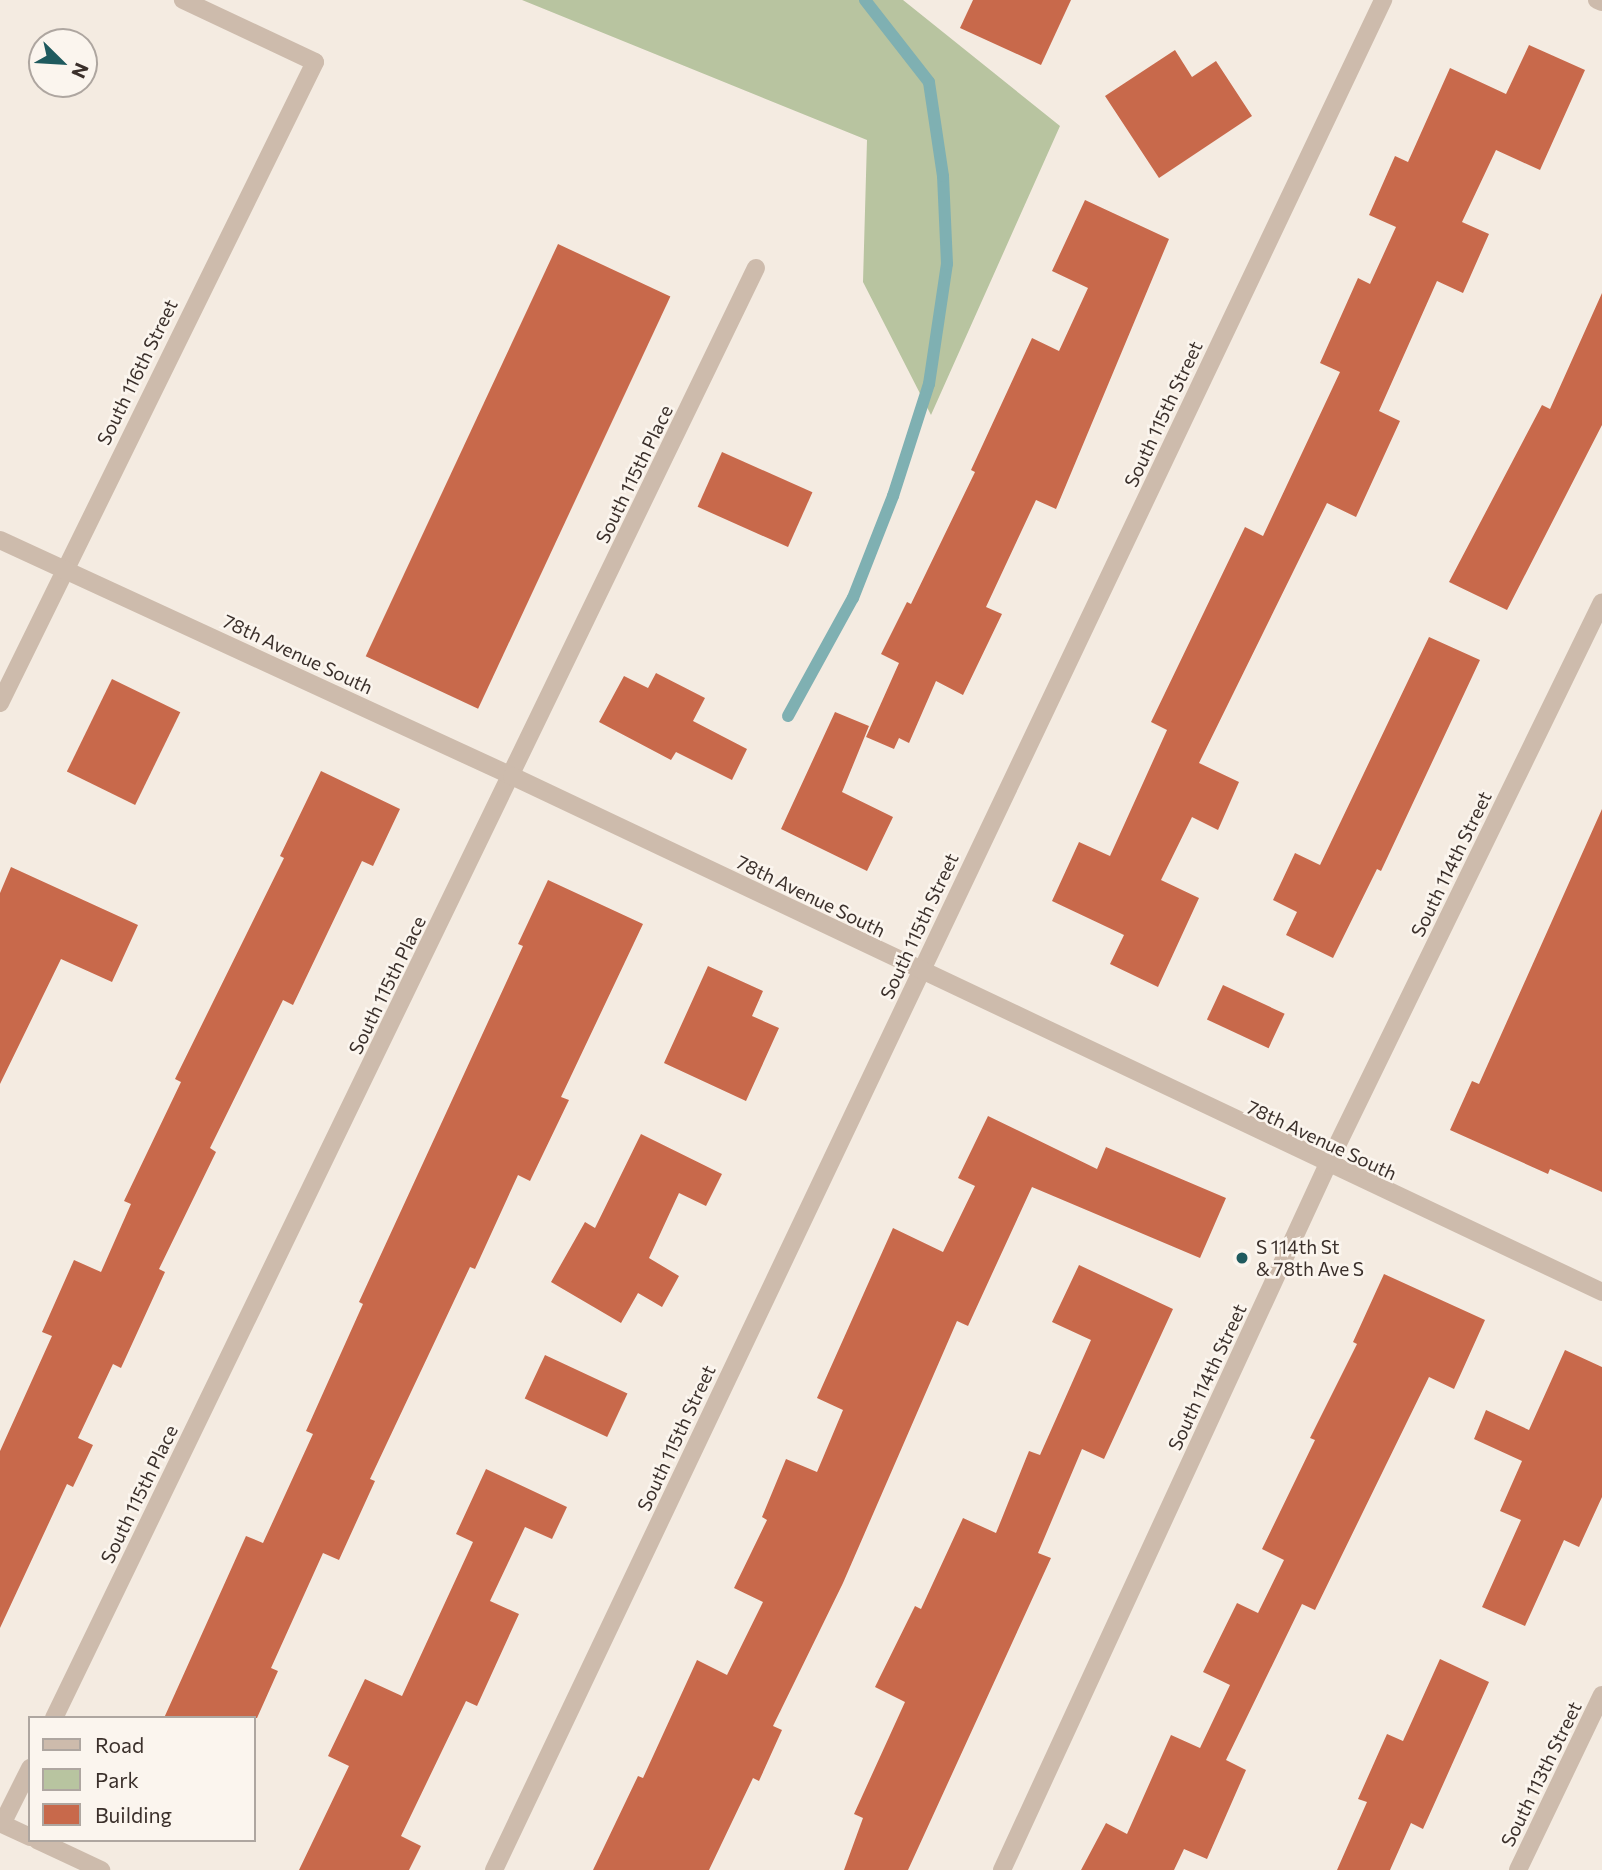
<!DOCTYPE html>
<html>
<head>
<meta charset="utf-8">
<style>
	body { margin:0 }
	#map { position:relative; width:1602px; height:1870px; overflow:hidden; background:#f4ebe1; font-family:Commissioner,sans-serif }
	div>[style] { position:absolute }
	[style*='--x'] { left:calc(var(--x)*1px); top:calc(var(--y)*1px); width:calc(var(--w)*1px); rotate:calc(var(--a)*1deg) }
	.green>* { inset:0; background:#b8c4a0 }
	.stream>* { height:12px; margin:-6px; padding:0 6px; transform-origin:6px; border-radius:6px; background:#7fb0b2 }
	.building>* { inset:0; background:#c8694b; transform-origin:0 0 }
	.minor>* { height:18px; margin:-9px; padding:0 9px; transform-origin:9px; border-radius:9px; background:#cdbbac }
	.tertiary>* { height:18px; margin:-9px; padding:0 9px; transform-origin:9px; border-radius:9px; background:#cdbbac }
	.dots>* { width:19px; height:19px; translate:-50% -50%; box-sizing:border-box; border:4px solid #fbf5ee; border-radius:50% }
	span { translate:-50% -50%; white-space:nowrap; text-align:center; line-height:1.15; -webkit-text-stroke:5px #fbf5ee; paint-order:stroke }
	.street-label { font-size:19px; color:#3b302b }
	.poi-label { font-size:19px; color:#3b302b }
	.left { translate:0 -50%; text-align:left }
	.legend { position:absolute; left:28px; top:1716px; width:228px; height:126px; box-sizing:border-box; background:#fbf5ee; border:2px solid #aea6a0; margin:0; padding:9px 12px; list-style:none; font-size:21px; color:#3b302b }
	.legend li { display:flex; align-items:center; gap:14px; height:35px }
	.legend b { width:35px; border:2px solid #aea6a0 }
	.north { position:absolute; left:28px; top:28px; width:70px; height:70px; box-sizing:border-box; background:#fbf5ee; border:2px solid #aea6a0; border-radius:50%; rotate:114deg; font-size:19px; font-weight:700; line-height:28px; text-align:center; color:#3b302b }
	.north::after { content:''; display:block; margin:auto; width:24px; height:32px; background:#1f5a5e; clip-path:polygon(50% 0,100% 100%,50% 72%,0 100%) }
</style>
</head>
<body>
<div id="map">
	<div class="green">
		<i style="clip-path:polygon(522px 0,903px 0,1060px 126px,931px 415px,863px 282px,867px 140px)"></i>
	</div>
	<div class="stream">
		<i style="--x:788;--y:716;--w:135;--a:-61.2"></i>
		<i style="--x:853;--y:598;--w:110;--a:-68.6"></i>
		<i style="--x:893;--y:496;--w:118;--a:-72.2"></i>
		<i style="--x:929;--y:384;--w:121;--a:-81.5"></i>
		<i style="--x:947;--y:264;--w:88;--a:-92.6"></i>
		<i style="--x:943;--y:176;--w:95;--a:-98.5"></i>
		<i style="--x:929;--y:82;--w:104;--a:-128"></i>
	</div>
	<div class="building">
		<i style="clip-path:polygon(973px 0,1071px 0,1041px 65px,960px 28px)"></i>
		<i style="clip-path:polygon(1529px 45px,1585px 70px,1540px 170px,1496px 150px,1462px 222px,1489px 234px,1463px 293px,1437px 281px,1379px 411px,1400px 421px,1356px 517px,1327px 503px,1199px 763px,1239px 782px,1218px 830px,1192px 817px,1161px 880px,1199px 898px,1158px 987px,1110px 964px,1124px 935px,1052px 901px,1079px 842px,1110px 856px,1167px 730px,1151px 722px,1245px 527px,1263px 536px,1340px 372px,1320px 363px,1358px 278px,1370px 284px,1396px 227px,1369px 215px,1395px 156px,1408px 162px,1450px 68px,1506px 94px)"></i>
		<i style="clip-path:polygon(1175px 50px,1192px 77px,1216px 61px,1252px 116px,1159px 178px,1105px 96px)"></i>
		<i style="clip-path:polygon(1085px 200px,1169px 239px,1056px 509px,1036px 500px,986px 607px,1002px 614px,963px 695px,936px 681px,909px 743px,899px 738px,894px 749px,866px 737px,899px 663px,881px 654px,907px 602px,911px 604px,975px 472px,971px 470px,1032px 338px,1059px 351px,1088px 288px,1052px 271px)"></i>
		<i style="left:558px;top:244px;width:124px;height:455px;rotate:25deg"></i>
		<i style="clip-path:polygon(1602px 293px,1602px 425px,1507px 610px,1449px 582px,1542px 405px,1550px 409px)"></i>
		<i style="left:722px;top:452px;width:99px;height:60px;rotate:24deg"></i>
		<i style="clip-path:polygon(1429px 637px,1480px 660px,1381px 871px,1377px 869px,1333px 958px,1286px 935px,1297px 912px,1273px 900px,1295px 853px,1320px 865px)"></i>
		<i style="clip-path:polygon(656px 673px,705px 698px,693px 721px,747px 749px,732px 780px,676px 752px,671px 760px,599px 722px,624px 676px,648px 688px)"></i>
		<i style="left:112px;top:679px;width:76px;height:103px;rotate:26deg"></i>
		<i style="clip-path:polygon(835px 712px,869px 726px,842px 792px,893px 817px,867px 871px,781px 829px)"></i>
		<i style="clip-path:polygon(321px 771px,400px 809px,373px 866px,362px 861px,293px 1005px,283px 1000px,210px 1148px,216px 1152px,159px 1269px,165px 1272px,121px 1368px,113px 1364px,78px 1438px,93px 1445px,73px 1487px,67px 1484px,0 1628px,0 1451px,52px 1336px,42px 1332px,74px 1260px,101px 1272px,131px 1204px,124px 1201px,181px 1082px,175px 1079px,284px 858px,280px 856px)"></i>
		<i style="clip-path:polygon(1602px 809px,1602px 1192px,1550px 1169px,1548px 1174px,1450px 1130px,1472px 1081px,1479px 1084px)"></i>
		<i style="clip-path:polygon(11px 867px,138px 925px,112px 982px,61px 959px,0 1084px,0 893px)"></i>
		<i style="clip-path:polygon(548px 880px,643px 924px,561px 1097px,569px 1100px,530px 1181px,518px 1175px,475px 1269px,470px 1267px,370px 1479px,375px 1481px,339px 1560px,323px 1553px,271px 1668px,278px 1671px,257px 1718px,164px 1718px,246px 1536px,263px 1543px,313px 1434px,306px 1431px,363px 1304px,359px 1302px,523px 946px,518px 944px)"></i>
		<i style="clip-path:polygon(708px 966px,763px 991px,752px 1016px,779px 1028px,746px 1101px,664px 1063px)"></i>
		<i style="left:1223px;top:985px;width:68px;height:38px;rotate:25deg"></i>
		<i style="clip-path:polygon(988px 1116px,1097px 1169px,1106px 1147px,1226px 1198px,1200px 1258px,1032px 1187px,968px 1326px,957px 1321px,843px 1583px,773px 1726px,782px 1730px,759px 1781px,753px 1778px,709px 1870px,593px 1870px,638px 1776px,643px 1778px,697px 1660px,727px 1675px,763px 1602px,734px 1588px,767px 1520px,762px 1517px,786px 1459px,817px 1472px,843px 1410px,817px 1398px,893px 1228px,943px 1252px,975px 1186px,958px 1178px)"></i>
		<i style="clip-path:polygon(641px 1134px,722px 1174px,706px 1206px,679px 1193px,649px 1258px,679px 1276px,662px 1307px,638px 1293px,621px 1323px,551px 1282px,585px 1222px,595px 1228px)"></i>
		<i style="clip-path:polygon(1079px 1265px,1173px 1309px,1104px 1459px,1082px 1449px,1038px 1553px,1051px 1558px,908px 1870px,844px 1870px,863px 1818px,854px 1814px,905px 1702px,875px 1687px,915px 1606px,921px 1609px,963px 1518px,996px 1533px,1029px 1451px,1040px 1455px,1091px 1340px,1052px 1322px)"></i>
		<i style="clip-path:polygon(1384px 1274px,1485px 1320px,1454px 1389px,1429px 1377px,1315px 1610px,1302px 1604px,1226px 1760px,1246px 1770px,1207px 1859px,1184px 1849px,1174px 1870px,1081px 1870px,1106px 1823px,1127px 1834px,1171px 1735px,1200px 1748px,1230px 1685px,1203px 1672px,1237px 1603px,1258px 1613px,1284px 1560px,1262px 1549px,1315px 1440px,1310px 1438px,1357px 1344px,1353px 1342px)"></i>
		<i style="clip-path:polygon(1565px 1350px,1602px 1367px,1602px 1497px,1579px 1547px,1564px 1540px,1525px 1626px,1482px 1607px,1521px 1520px,1500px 1511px,1522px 1461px,1474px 1439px,1486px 1410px,1529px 1430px)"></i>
		<i style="left:545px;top:1355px;width:91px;height:48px;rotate:25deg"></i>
		<i style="clip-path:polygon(486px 1469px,567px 1507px,552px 1539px,525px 1527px,490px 1601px,519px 1614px,477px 1706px,466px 1701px,401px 1836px,421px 1846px,409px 1870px,299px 1870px,349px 1766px,328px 1756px,365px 1679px,402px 1696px,473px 1542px,456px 1534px)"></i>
		<i style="clip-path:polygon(1440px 1659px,1489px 1682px,1423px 1829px,1411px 1823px,1390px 1870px,1337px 1870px,1367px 1802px,1358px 1799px,1387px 1734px,1403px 1741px)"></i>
	</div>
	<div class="minor">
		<i style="--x:1597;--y:0;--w:5;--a:22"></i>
		<i style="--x:0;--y:703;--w:714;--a:-63.83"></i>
		<i style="--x:315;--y:62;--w:146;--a:-154.8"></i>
		<i style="--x:54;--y:1718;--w:1611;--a:-64.17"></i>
		<i style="--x:0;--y:1823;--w:33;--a:25"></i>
		<i style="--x:2;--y:1824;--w:63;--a:-63.4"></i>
		<i style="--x:37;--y:1840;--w:71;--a:25.1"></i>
		<i style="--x:494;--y:1870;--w:2071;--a:-64.57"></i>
		<i style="--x:1002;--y:1870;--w:775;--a:-65.22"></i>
		<i style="--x:1327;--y:1166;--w:627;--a:-64.01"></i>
		<i style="--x:1518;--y:1870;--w:194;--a:-64.4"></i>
	</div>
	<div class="tertiary">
		<i style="--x:0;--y:540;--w:564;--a:24.75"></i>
		<i style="--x:512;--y:776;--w:1206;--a:25.33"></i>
	</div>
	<div class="dots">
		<i style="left:1242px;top:1258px;background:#1f5a5e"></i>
	</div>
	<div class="street-label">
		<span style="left:137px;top:372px;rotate:-64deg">South 116th Street</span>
		<span style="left:1163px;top:414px;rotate:-65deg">South 115th Street</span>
		<span style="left:634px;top:474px;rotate:-64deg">South 115th Place</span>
		<span style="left:298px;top:654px;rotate:25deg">78th Avenue South</span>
		<span style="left:1451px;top:864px;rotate:-64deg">South 114th Street</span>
		<span style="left:811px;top:896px;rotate:26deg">78th Avenue South</span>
		<span style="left:919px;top:926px;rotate:-65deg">South 115th Street</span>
		<span style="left:387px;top:985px;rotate:-64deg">South 115th Place</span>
		<span style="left:1322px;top:1140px;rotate:25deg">78th Avenue South</span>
		<span style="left:1207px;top:1377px;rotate:-65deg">South 114th Street</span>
		<span style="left:676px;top:1438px;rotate:-65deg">South 115th Street</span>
		<span style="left:139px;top:1494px;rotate:-64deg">South 115th Place</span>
		<span style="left:1541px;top:1774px;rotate:-64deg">South 113th Street</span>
	</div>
	<div class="poi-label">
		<span class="left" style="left:1256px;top:1258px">S 114th St<br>&amp; 78th Ave S</span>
	</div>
	<ul class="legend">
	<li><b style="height:9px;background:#cdbbac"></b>Road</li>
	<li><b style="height:19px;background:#b8c4a0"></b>Park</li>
	<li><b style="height:19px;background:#c8694b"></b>Building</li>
	</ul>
	<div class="north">N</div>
</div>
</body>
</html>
